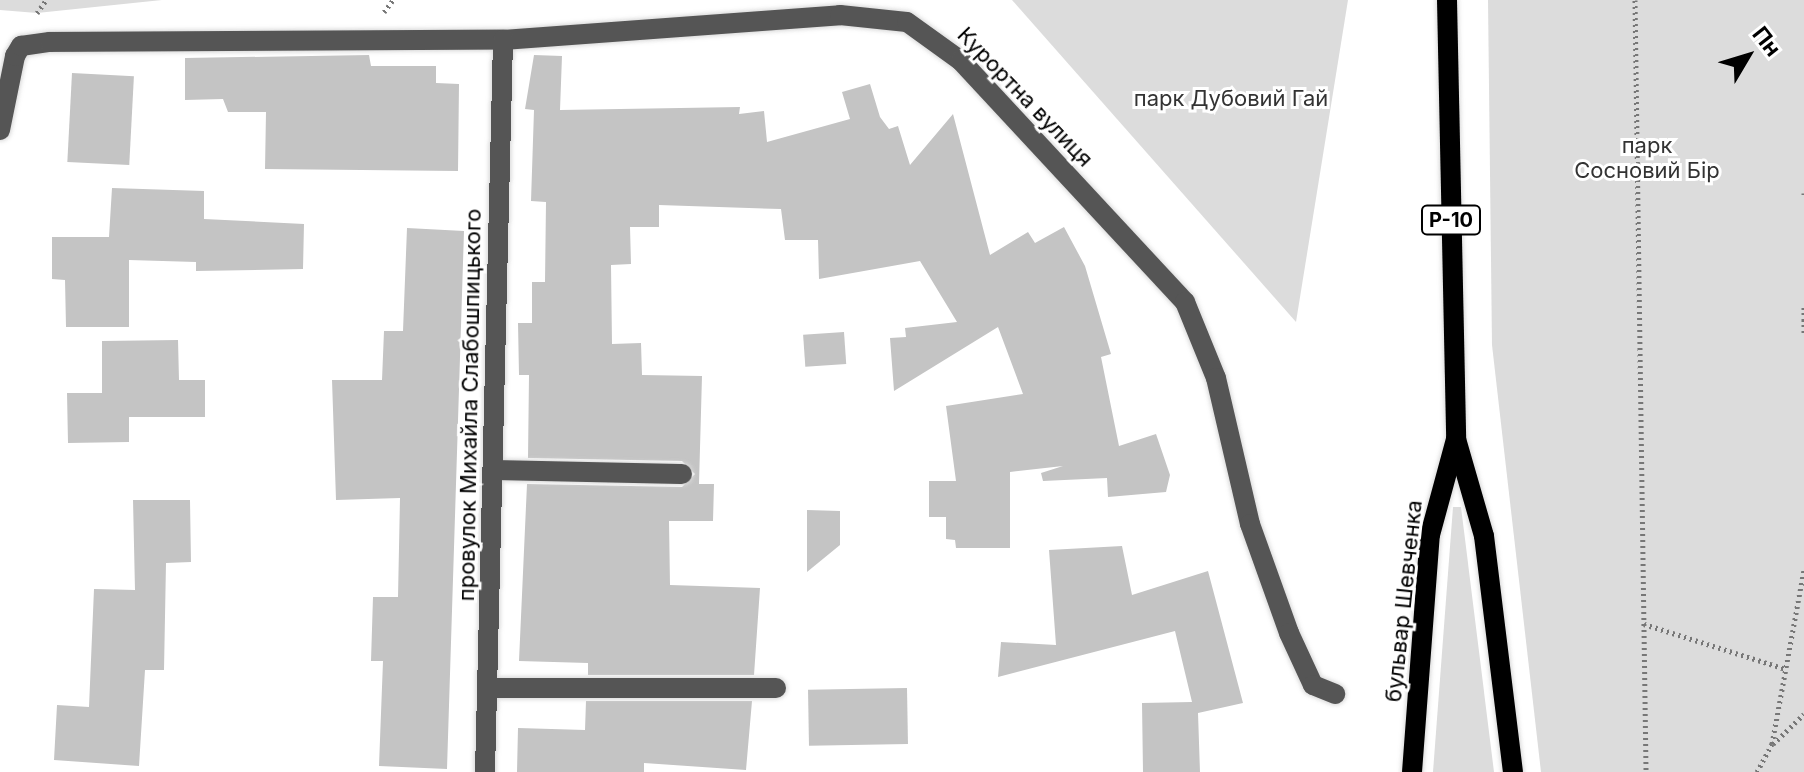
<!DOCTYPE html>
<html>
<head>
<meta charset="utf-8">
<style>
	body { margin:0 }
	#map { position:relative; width:1804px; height:772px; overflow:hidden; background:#fff; font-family:Inter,sans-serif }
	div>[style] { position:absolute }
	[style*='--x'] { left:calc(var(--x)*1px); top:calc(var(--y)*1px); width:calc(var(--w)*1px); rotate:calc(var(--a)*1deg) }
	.green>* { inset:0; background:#dcdcdc }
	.building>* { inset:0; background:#c4c4c4; transform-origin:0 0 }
	.path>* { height:5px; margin-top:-2.5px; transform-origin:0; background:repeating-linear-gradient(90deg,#777 0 2px,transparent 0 6px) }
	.roads { filter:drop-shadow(0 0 2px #dbdbdb) drop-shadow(0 0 2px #dbdbdb) }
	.minor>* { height:20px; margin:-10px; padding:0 10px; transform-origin:10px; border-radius:10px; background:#555 }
	.major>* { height:20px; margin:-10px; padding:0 10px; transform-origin:10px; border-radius:10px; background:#000 }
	span { translate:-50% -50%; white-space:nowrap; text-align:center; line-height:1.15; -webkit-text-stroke:6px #fff; paint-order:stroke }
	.shield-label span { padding:2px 6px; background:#fff; border:2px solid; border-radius:6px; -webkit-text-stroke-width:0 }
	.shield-label { font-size:20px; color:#000; font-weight:700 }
	.street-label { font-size:22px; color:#000 }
	.park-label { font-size:22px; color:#333 }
	.north { position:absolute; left:1708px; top:16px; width:80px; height:80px; -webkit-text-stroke:6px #fff; paint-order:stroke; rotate:52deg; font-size:22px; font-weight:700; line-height:32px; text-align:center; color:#000 }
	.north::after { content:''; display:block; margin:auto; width:28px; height:36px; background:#000; clip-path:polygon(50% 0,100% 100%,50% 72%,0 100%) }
</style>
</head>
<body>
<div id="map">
	<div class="green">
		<i style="clip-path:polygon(0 0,162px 0,37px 13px,0 10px)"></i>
		<i style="clip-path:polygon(1012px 0,1348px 0,1296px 322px)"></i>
		<i style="clip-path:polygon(1488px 0,1804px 0,1804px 772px,1541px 772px,1492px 345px)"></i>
		<i style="clip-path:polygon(1453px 507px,1461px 507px,1494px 772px,1433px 772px)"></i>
	</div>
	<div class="building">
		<i style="clip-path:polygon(369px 55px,371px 66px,436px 66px,436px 83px,459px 84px,458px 171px,265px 169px,266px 112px,228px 112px,223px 99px,185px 100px,185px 58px)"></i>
		<i style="clip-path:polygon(534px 55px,562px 56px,560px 110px,740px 107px,739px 114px,764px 111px,767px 142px,850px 119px,842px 92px,870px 84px,880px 117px,889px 129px,898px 126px,910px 165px,953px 114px,990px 255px,1028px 232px,1035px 243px,1064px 227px,1085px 266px,1111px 354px,1101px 357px,1119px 446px,1156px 434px,1170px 475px,1166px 492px,1108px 497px,1107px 478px,1043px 481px,1041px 473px,1063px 466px,1010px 472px,1010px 548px,956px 548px,955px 540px,946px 539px,946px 517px,929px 517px,929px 481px,956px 481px,946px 406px,1023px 394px,998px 327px,894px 391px,890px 338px,906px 337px,905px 328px,957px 322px,920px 261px,819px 279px,818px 240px,785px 240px,781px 209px,659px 205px,659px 227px,630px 227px,631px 264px,611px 265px,612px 344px,641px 343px,642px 375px,702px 376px,699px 484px,714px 484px,713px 521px,669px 521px,670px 585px,760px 588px,754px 675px,588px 675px,588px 663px,519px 661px,527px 484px,682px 487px,695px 474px,682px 461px,528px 458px,529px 375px,519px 375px,518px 323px,532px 323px,532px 282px,545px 282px,546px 202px,531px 201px,534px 110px,525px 109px)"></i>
		<i style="left:72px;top:73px;width:62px;height:89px;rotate:3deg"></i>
		<i style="clip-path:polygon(112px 188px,204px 191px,204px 219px,304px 224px,303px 269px,196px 271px,196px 262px,129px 260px,129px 327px,66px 327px,65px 280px,52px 279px,52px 237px,109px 237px)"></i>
		<i style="clip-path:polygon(407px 228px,464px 231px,447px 769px,379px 766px,383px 661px,371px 661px,373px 597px,398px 597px,400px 498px,336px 500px,332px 380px,382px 380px,384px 331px,403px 331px)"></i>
		<i style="left:844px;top:332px;width:32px;height:41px;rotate:86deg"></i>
		<i style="clip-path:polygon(178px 340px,179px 380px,205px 380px,205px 417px,129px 417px,129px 442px,68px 443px,67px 393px,102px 393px,102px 341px)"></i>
		<i style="clip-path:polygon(133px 500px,190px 500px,191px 562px,166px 563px,164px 670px,145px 670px,139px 766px,54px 760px,57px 705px,89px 707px,94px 589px,135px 590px)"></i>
		<i style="clip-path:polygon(807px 510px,840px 511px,840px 545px,807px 572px)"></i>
		<i style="clip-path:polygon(1122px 546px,1132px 595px,1208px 571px,1243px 703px,1198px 713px,1200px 772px,1143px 772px,1142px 703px,1192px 702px,1175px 631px,998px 677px,1001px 642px,1056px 645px,1049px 550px)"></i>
		<i style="left:907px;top:688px;width:56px;height:99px;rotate:89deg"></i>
		<i style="clip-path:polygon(586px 701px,752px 701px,746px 770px,644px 763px,644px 772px,517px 772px,518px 728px,585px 730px)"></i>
	</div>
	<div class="path">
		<i style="--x:1635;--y:0;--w:772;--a:89.18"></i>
		<i style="--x:384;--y:12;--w:15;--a:-53"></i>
		<i style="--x:37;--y:13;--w:16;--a:-55"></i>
		<i style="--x:1804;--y:193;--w:5;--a:90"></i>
		<i style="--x:1804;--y:307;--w:26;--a:90"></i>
		<i style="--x:1644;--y:624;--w:149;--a:17.6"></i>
		<i style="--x:1773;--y:744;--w:43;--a:-44.1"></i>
		<i style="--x:1757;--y:772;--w:32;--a:-62"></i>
		<i style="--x:1772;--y:744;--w:177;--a:-79.6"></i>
	</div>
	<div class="roads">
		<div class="minor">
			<i style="--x:0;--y:130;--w:76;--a:-78.5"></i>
			<i style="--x:15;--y:56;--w:12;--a:-59"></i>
			<i style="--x:21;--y:46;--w:29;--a:-8"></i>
			<i style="--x:50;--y:42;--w:453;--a:-0.3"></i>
			<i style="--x:503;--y:40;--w:338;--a:-4.2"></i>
			<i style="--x:840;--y:15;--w:67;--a:6"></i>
			<i style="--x:907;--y:22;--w:67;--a:35.8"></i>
			<i style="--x:961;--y:61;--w:329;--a:47.1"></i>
			<i style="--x:1185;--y:302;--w:82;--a:67.8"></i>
			<i style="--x:1216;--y:378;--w:150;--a:76.9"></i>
			<i style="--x:1250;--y:524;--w:116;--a:70.3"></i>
			<i style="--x:1289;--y:633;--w:57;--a:65.2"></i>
			<i style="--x:1313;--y:685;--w:24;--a:22"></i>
			<i style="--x:493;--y:470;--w:189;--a:1.2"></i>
			<i style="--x:487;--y:688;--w:289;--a:0"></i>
			<i style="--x:485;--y:772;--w:732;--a:-88.59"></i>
		</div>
		<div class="major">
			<i style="--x:1447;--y:0;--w:439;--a:88.8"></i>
			<i style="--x:1456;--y:439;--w:101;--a:73.9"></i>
			<i style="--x:1484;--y:536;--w:238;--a:83"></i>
			<i style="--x:1412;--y:772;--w:238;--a:-85.7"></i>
			<i style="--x:1430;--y:535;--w:99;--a:-74.8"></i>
		</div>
	</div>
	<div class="shield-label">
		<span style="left:1451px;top:220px">Р-10</span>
	</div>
	<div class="street-label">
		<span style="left:1025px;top:97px;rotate:46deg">Курортна вулиця</span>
		<span style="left:470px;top:405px;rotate:-89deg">провулок Михайла Слабошпицького</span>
		<span style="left:1404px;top:601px;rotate:-84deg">бульвар Шевченка</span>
	</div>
	<div class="park-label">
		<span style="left:1231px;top:99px">парк Дубовий Гай</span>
		<span style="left:1647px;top:158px">парк<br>Сосновий Бір</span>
	</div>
	<div class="north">Пн</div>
</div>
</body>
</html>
